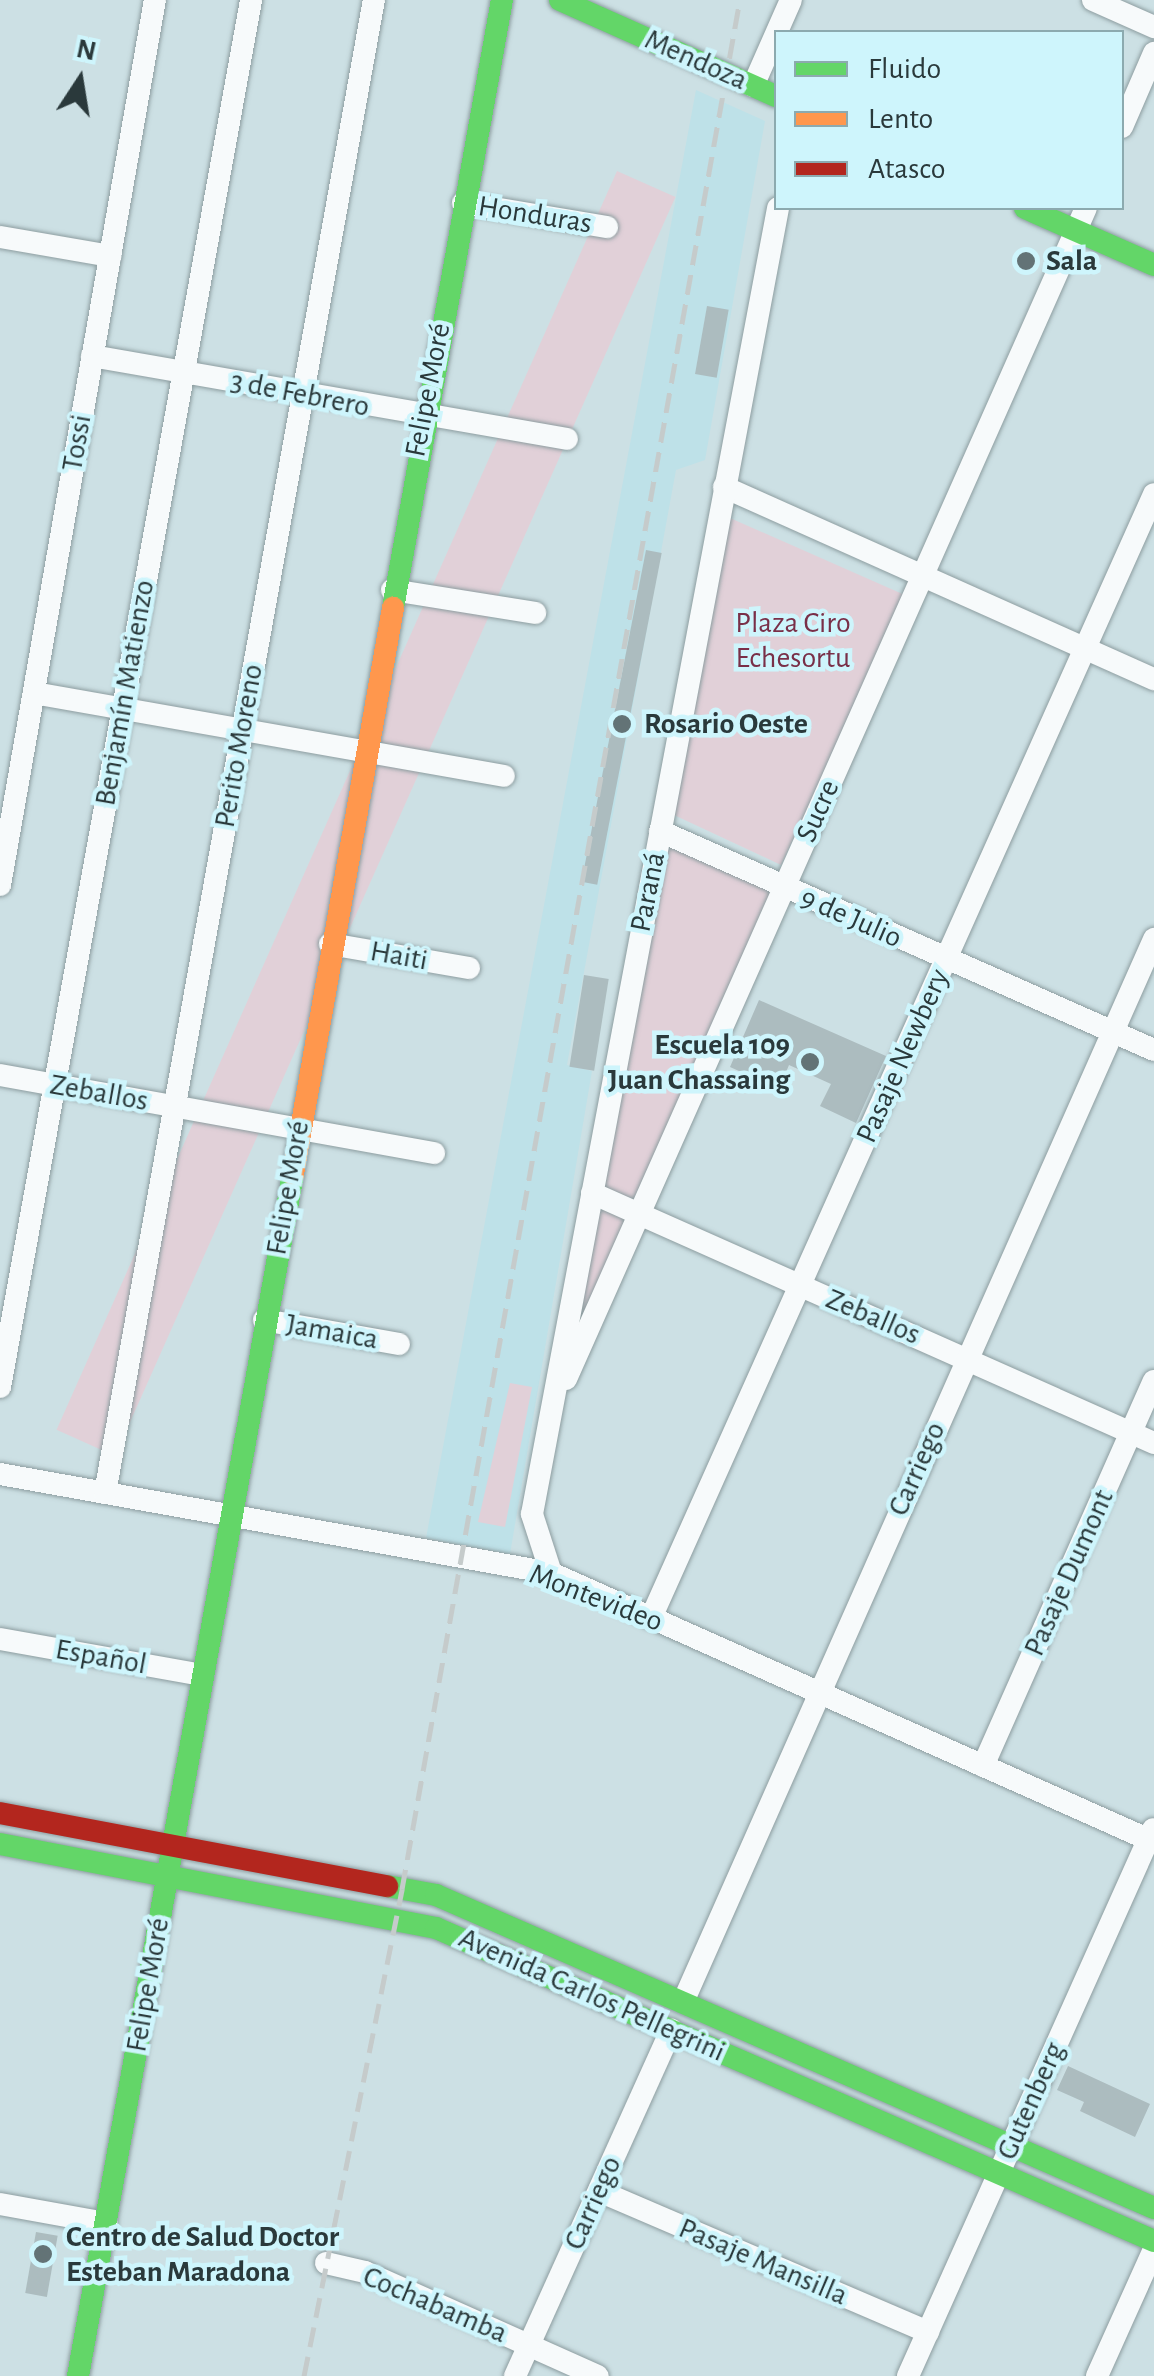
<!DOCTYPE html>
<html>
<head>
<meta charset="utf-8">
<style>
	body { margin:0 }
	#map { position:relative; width:1154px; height:2376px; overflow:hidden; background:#cce0e4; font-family:"Alegreya Sans",sans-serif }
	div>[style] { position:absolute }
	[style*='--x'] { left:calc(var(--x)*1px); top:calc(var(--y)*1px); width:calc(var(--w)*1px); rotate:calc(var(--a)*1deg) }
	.built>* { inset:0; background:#bee1e8 }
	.green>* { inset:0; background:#e1d0d8; transform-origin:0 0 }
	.building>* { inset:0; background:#acbcbf; transform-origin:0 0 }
	.roads { filter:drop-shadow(0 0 2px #8d9da0) drop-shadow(0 0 2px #8d9da0) }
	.street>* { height:22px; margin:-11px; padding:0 11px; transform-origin:11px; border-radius:11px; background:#f7fafb }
	.fast>* { height:22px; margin:-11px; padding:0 11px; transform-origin:11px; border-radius:11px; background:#63d668 }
	.slow>* { height:22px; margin:-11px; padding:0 11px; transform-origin:11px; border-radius:11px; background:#ff974d }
	.jam>* { height:22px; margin:-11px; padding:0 11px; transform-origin:11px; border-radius:11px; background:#b3261e }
	.rail>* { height:5px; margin-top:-2.5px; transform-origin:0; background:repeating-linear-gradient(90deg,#c5cbcb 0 20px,transparent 0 30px) }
	.dots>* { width:28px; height:28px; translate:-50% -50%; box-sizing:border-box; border:5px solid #cef5fc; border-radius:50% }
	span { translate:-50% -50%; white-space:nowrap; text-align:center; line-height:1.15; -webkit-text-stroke:9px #cef5fc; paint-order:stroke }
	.street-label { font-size:30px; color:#2a393b }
	.poi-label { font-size:30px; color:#2a393b; font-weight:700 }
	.left { translate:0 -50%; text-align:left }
	.right { translate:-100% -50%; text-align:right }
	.park-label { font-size:30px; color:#792f48 }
	.legend { position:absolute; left:774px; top:30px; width:350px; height:180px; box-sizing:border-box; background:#cef5fc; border:2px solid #8caaaf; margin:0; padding:12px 18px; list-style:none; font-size:30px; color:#2a393b }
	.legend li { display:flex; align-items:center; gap:20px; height:50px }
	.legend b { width:50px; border:2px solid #8caaaf }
	.north { position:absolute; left:30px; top:30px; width:100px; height:100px; -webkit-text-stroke:8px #cef5fc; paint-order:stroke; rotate:12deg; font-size:28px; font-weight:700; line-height:40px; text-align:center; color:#2a393b }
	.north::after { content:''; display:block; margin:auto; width:35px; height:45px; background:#2a393b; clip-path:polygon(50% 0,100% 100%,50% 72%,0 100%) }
</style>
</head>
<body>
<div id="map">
	<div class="built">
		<i style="clip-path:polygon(696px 90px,765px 121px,705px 460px,676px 470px,567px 1065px,592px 1071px,510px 1554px,426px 1538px)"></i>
	</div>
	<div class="green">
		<i style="left:617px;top:171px;width:64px;height:1378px;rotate:24deg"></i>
		<i style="clip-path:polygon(730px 518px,907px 596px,781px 865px,674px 815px)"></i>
		<i style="clip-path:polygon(664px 845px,774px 892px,639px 1205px,598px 1187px)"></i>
		<i style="clip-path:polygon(596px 1204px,628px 1218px,565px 1365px)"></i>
		<i style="clip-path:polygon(510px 1383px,532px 1387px,505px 1527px,478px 1522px)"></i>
	</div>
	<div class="building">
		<i style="left:707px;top:306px;width:22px;height:69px;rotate:10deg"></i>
		<i style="left:646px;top:550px;width:16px;height:338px;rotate:11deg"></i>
		<i style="left:584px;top:975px;width:25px;height:93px;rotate:9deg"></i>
		<i style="clip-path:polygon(759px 1000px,886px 1056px,856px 1123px,820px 1106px,831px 1084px,789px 1065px,779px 1089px,730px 1067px)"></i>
		<i style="clip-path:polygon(1068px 2066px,1150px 2104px,1135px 2137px,1080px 2111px,1084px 2102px,1057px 2090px)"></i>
		<i style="left:36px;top:2232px;width:22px;height:62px;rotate:10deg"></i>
	</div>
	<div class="roads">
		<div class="street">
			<i style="--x:1093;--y:0;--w:67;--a:23.9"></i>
			<i style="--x:753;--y:86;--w:94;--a:-66.2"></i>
			<i style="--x:1122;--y:127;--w:81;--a:-66.6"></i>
			<i style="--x:463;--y:203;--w:146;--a:9.5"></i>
			<i style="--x:0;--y:237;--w:112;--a:9.8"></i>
			<i style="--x:92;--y:356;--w:482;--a:9.9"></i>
			<i style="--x:724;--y:487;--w:471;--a:24.1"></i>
			<i style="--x:392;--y:590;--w:145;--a:9.1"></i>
			<i style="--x:34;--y:693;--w:477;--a:10"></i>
			<i style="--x:660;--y:831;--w:540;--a:23.91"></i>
			<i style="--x:0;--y:885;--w:898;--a:-80.07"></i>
			<i style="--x:330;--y:944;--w:141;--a:9.8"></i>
			<i style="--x:0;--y:1075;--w:441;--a:10.2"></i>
			<i style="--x:592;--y:1193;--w:615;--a:23.98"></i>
			<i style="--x:264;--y:1320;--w:137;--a:10.1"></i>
			<i style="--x:566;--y:1379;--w:1281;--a:-66.06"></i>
			<i style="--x:0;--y:1387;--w:1410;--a:-79.74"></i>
			<i style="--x:0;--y:1474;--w:560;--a:10.19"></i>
			<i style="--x:551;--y:1573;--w:660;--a:24.04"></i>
			<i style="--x:105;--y:1493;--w:1517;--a:-79.79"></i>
			<i style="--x:551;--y:1573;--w:62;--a:-107.9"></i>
			<i style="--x:532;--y:1514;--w:1329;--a:-79.33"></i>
			<i style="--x:651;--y:1618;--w:1231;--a:-65.89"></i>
			<i style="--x:0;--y:1639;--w:205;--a:10.1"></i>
			<i style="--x:983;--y:1766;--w:421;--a:-66.1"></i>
			<i style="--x:683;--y:2002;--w:1163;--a:-66.1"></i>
			<i style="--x:599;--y:2191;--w:358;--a:23.2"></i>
			<i style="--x:0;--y:2204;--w:108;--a:10.2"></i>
			<i style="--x:326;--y:2263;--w:40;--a:13"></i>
			<i style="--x:365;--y:2272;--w:255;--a:24.1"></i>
			<i style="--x:515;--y:2376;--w:380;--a:-65.7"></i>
			<i style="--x:908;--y:2376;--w:599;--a:-65.87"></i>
			<i style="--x:1097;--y:2376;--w:139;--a:-65.8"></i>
		</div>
		<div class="fast">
			<i style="--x:560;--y:0;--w:236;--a:24"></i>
			<i style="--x:1025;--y:208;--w:141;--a:23.8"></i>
			<i style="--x:393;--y:608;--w:618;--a:-79.84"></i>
			<i style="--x:0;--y:1844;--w:444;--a:10.9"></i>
			<i style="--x:436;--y:1928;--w:783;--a:23.55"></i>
			<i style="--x:387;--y:1886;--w:50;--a:10.4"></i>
			<i style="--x:436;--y:1895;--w:783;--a:23.55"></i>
			<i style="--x:78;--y:2376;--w:1221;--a:-79.86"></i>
		</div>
		<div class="slow">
			<i style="--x:293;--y:1174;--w:575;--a:-79.98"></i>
		</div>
		<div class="jam">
			<i style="--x:0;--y:1813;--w:394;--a:10.7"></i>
		</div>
	</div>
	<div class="rail">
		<i style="--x:304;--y:2376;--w:497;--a:-78.6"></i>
		<i style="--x:402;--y:1889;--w:1919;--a:-79.86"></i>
	</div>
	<div class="dots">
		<i style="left:1026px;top:261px;background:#637376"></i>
		<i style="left:622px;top:724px;background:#637376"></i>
		<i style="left:810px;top:1062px;background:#637376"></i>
		<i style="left:43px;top:2254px;background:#637376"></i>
	</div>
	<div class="street-label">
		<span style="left:696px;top:60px;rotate:24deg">Mendoza</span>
		<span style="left:535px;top:215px;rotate:9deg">Honduras</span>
		<span style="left:428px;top:390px;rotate:-79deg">Felipe Moré</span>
		<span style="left:300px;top:394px;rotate:11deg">3 de Febrero</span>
		<span style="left:77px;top:443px;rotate:-80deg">Tossi</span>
		<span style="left:125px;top:693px;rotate:-80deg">Benjamín Matienzo</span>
		<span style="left:239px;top:746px;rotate:-80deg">Perito Moreno</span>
		<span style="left:818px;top:811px;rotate:-66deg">Sucre</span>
		<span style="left:648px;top:892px;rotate:-79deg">Paraná</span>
		<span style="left:851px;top:918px;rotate:24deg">9 de Julio</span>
		<span style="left:399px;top:956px;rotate:10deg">Haiti</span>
		<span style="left:903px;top:1056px;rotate:-66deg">Pasaje Newbery</span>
		<span style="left:99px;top:1093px;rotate:10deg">Zeballos</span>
		<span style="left:288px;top:1188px;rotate:-80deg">Felipe Moré</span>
		<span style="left:873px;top:1317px;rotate:23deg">Zeballos</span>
		<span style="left:332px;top:1332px;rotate:10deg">Jamaica</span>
		<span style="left:917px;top:1469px;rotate:-66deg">Carriego</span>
		<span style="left:1069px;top:1573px;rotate:-66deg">Pasaje Dumont</span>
		<span style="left:596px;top:1598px;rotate:21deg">Montevideo</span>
		<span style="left:101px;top:1657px;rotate:10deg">Español</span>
		<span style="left:148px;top:1985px;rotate:-80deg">Felipe Moré</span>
		<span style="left:592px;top:1995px;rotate:24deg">Avenida Carlos Pellegrini</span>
		<span style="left:1031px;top:2101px;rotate:-66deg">Gutenberg</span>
		<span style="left:593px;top:2203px;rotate:-66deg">Carriego</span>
		<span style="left:763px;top:2262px;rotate:23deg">Pasaje Mansilla</span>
		<span style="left:435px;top:2305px;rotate:23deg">Cochabamba</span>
	</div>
	<div class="poi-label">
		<span class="left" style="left:1046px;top:261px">Sala</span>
		<span class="left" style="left:644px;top:724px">Rosario Oeste</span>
		<span class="right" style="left:790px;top:1062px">Escuela 109<br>Juan Chassaing</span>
		<span class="left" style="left:66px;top:2254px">Centro de Salud Doctor<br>Esteban Maradona</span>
	</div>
	<div class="park-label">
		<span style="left:793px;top:640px">Plaza Ciro<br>Echesortu</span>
	</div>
	<ul class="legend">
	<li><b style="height:12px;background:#63d668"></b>Fluido</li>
	<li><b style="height:12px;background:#ff974d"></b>Lento</li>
	<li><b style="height:12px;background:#b3261e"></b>Atasco</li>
	</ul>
	<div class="north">N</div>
</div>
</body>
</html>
